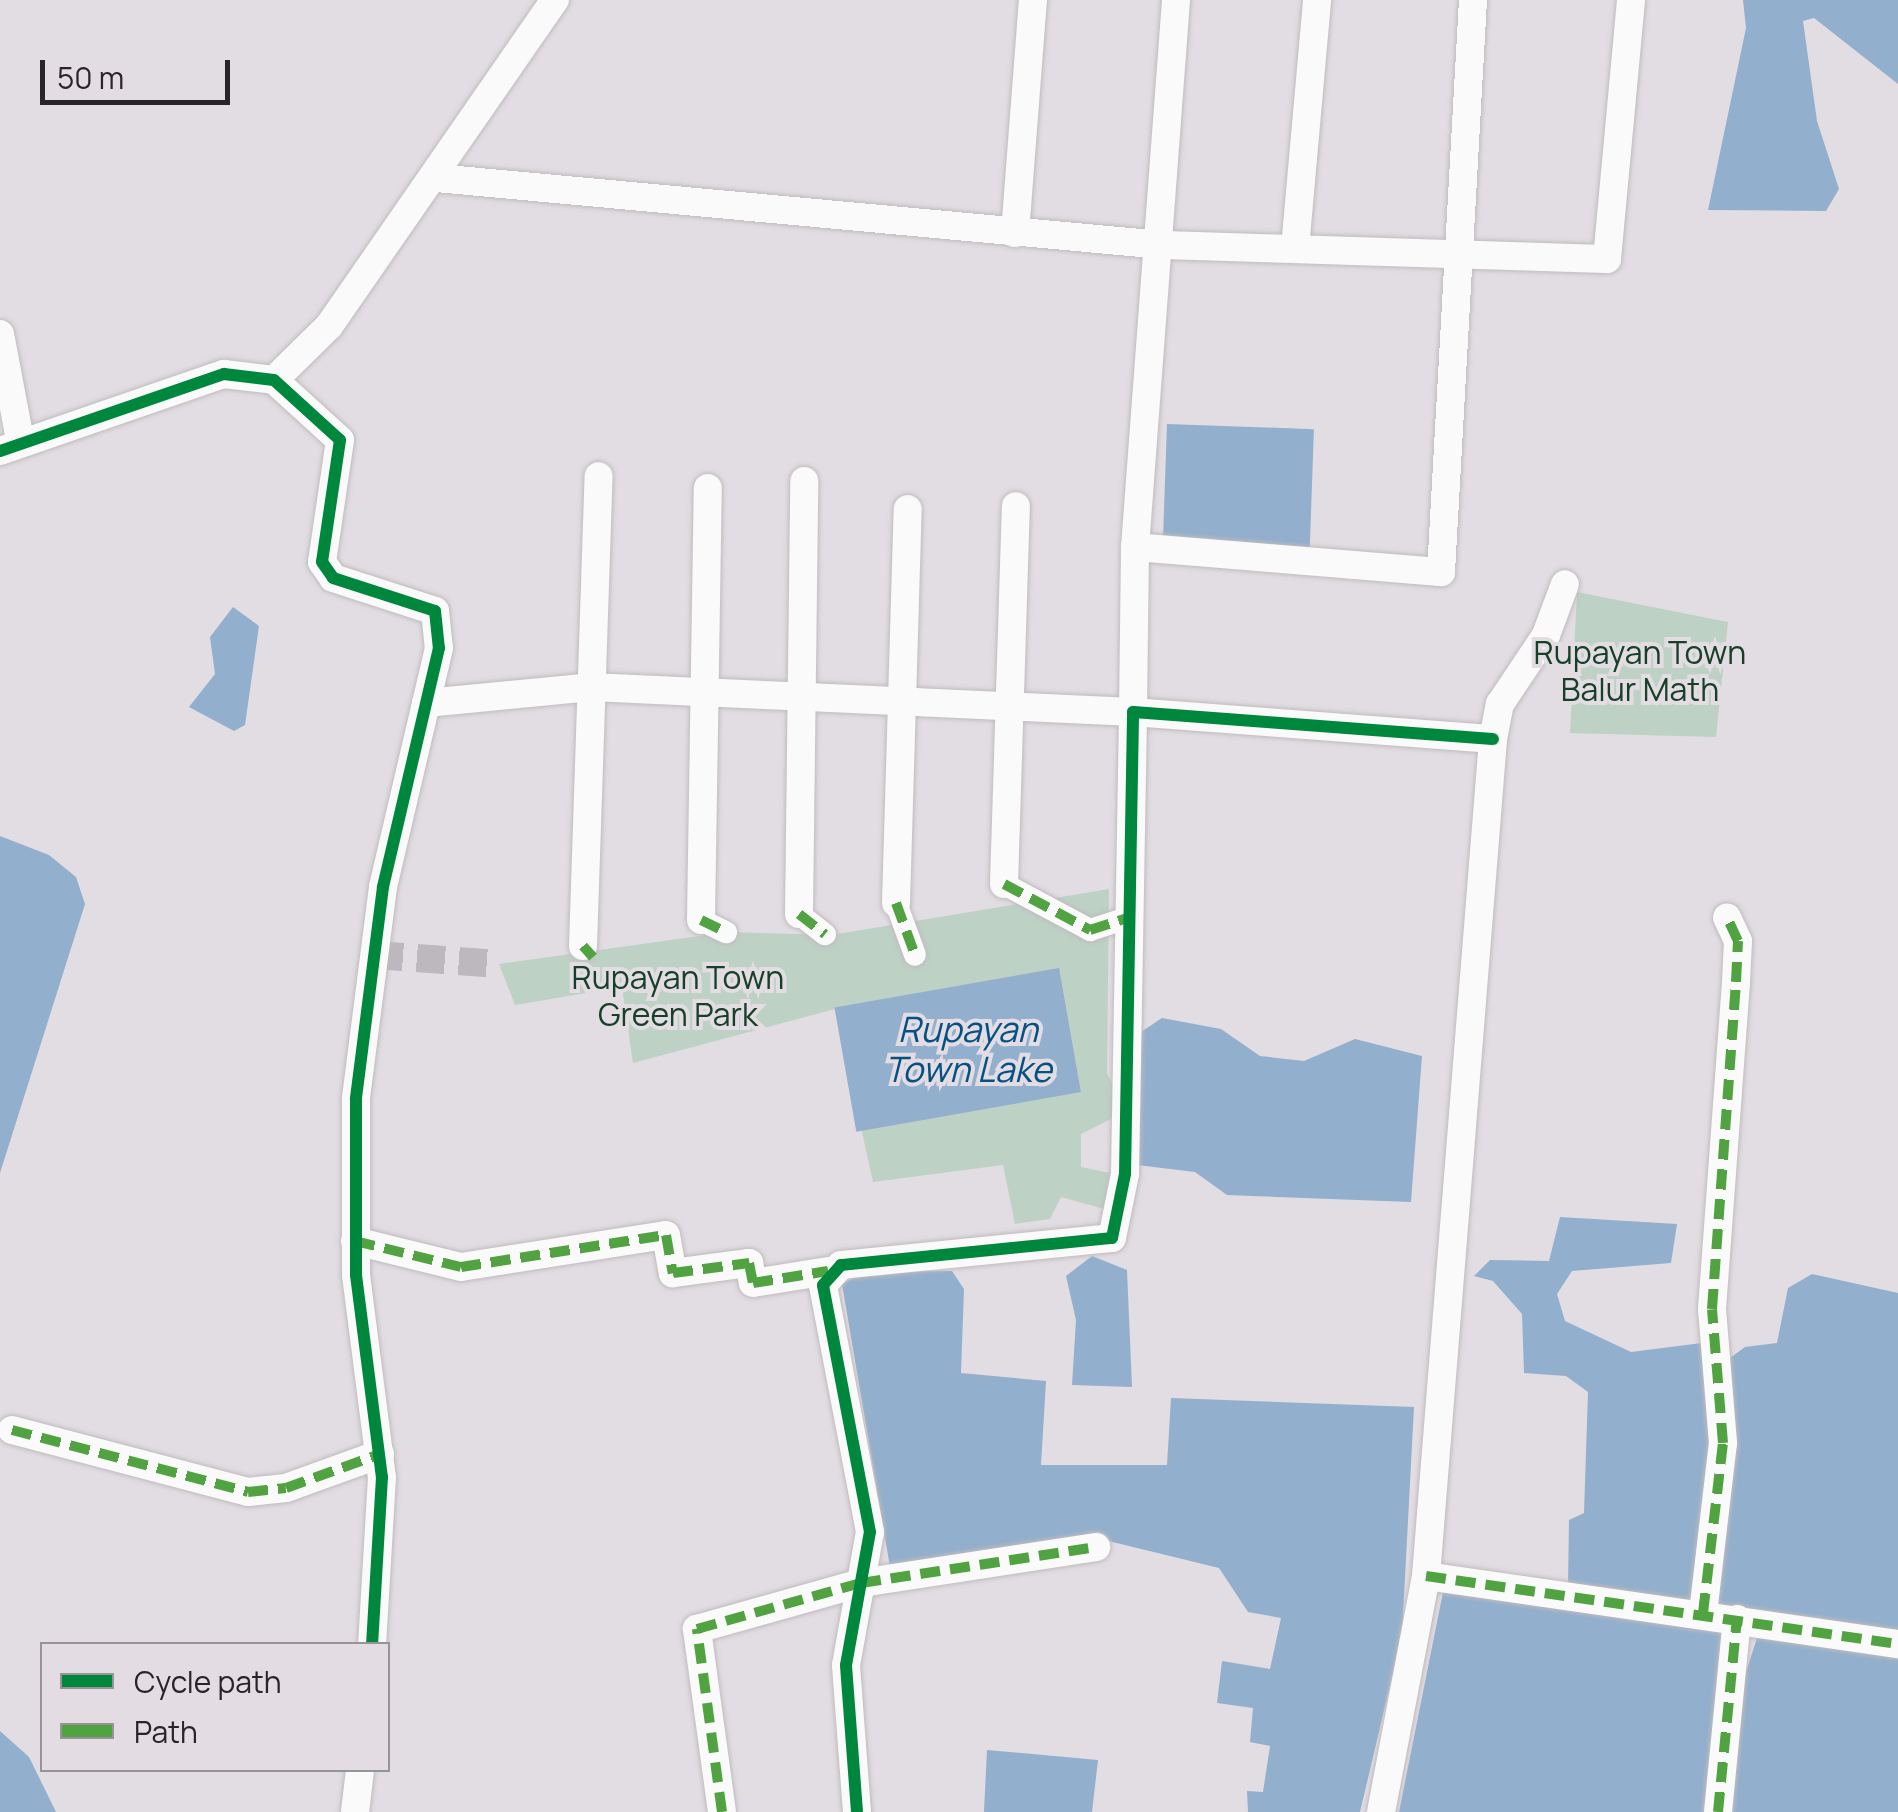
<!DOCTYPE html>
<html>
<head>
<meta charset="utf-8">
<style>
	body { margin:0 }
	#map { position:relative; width:1898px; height:1812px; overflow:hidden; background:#e2dde2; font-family:Manrope,sans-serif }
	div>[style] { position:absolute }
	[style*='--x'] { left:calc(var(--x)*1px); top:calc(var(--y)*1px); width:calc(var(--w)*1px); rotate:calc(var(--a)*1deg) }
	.green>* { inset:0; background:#bed1c5 }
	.water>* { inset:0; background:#92afcd; transform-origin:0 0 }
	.minor-tunnel>* { height:28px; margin-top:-14px; transform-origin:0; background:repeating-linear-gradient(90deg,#bdb8bd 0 28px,transparent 0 42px) }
	.roads { filter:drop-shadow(0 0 2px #bfbbbe) drop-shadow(0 0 2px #bfbbbe) }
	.pedestrian>* { height:22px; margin:-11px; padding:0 11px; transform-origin:11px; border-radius:11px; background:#fbfafb }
	.minor>* { height:28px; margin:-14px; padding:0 14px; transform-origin:14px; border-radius:14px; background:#fbfafb }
	.quiet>* { height:10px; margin-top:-5px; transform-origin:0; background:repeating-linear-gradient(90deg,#51a342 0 20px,transparent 0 30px) }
	.cycleway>* { height:12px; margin:-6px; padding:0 6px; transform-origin:6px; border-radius:6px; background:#00873e }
	span { translate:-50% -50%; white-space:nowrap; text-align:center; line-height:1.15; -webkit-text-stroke:8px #e3dce3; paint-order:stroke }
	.park-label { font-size:32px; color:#164027 }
	.water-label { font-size:35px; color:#045184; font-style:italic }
	.legend { position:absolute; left:40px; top:1642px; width:350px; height:130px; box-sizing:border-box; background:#e3dce3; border:2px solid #989398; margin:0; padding:12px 18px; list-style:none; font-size:30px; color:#282528 }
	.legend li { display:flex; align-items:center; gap:20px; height:50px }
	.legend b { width:50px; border:2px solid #989398 }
	.scale { position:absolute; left:40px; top:60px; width:190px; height:45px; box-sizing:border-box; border:5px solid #282528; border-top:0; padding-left:12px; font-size:30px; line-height:35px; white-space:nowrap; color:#282528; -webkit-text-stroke:8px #e3dce3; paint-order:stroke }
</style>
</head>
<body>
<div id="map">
	<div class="green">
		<i style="clip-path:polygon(1577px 592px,1728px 622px,1716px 737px,1570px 733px)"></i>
		<i style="clip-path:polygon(1109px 889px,1107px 1073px,1125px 1112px,1081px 1134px,1081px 1167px,1125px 1176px,1122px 1214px,1061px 1197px,1050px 1219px,1015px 1224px,1003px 1165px,873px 1182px,835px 1009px,633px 1063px,622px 987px,515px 1005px,499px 964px,728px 932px,831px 935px)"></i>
	</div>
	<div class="water">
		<i style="clip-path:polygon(1743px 0,1898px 0,1898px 84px,1814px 18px,1803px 21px,1817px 121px,1839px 189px,1826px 211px,1708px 210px,1746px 28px)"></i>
		<i style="left:1167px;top:424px;width:147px;height:118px;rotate:2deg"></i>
		<i style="clip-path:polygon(233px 607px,259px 626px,245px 725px,234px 731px,189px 707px,215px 674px,210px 637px)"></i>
		<i style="clip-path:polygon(0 836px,49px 855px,76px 877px,85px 904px,0 1173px)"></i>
		<i style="left:1059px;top:968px;width:126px;height:228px;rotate:80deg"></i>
		<i style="clip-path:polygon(1162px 1018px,1221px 1029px,1260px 1056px,1304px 1061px,1355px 1039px,1422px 1056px,1411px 1202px,1227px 1195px,1195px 1172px,1137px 1165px,1141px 1032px)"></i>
		<i style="clip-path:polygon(1560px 1217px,1677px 1224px,1671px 1263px,1572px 1271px,1557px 1294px,1565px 1321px,1631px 1352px,1702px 1343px,1717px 1416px,1695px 1604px,1568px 1585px,1569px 1520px,1584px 1513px,1588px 1392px,1566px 1376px,1524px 1373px,1522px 1314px,1493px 1281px,1474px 1276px,1490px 1260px,1549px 1261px)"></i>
		<i style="clip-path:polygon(1092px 1256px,1127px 1270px,1132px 1387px,1072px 1385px,1076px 1320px,1066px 1276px)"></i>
		<i style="clip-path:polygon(952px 1271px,964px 1289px,961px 1373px,1046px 1381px,1041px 1465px,1167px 1465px,1171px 1398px,1414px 1407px,1402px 1635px,1360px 1812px,1248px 1812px,1247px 1791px,1263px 1792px,1270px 1746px,1250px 1742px,1253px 1708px,1217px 1703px,1222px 1661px,1270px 1669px,1281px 1618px,1248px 1612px,1219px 1568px,1084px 1535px,890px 1567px,842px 1284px,865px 1272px)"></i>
		<i style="clip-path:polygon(1812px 1274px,1898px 1293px,1898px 1630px,1711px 1603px,1726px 1361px,1745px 1347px,1777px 1343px,1788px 1288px)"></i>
		<i style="clip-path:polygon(1443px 1592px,1722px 1628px,1712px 1812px,1399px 1812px)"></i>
		<i style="clip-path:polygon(1758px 1635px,1898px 1659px,1898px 1812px,1730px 1812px,1743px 1681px)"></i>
		<i style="clip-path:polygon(0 1731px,29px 1757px,56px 1812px,0 1812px)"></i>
		<i style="clip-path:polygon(987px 1750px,1098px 1760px,1092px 1812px,984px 1812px)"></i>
	</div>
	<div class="minor-tunnel">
		<i style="--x:375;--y:955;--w:124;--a:4.2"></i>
	</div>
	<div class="roads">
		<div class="pedestrian">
			<i style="--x:1004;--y:884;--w:98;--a:28.1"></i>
			<i style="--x:1090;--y:930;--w:40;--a:-18"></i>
			<i style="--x:896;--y:903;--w:55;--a:69.9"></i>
			<i style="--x:799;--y:914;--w:33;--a:38"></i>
			<i style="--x:701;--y:920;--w:28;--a:26"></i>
		</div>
		<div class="minor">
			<i style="--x:436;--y:178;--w:730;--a:5.27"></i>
			<i style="--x:1163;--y:245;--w:444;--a:1.8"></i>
			<i style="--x:1607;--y:259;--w:260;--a:-84.7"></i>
			<i style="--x:1015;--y:233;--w:234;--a:-85.6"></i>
			<i style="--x:1295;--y:248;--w:249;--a:-84.9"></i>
			<i style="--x:0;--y:334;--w:108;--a:79.3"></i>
			<i style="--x:274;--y:380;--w:77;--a:-44.5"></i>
			<i style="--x:329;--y:326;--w:397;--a:-55.3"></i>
			<i style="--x:0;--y:451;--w:237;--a:-19"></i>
			<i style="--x:224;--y:374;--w:50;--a:6.8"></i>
			<i style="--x:274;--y:380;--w:89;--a:42.3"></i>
			<i style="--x:340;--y:440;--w:123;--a:98.4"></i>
			<i style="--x:322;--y:562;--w:19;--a:55"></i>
			<i style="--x:333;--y:578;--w:107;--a:17.9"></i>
			<i style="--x:435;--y:611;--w:37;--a:84"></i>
			<i style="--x:439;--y:648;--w:245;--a:103.2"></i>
			<i style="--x:383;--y:887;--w:214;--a:97.3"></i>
			<i style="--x:356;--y:1099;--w:176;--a:90"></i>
			<i style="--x:356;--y:1275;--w:204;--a:82.7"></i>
			<i style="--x:382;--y:1477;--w:167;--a:93.4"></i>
			<i style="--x:1135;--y:547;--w:307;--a:4.7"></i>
			<i style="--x:1441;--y:572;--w:573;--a:-86.8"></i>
			<i style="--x:426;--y:703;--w:166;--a:-5.5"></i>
			<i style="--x:591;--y:687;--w:543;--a:2.64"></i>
			<i style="--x:1133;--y:712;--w:165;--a:-89.3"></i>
			<i style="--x:1135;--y:547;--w:549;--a:-85.71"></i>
			<i style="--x:1004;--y:884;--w:378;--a:-88.2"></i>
			<i style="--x:896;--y:903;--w:394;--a:-88.3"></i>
			<i style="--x:799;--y:914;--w:433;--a:-89.3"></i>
			<i style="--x:701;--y:920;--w:432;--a:-89.1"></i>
			<i style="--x:583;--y:946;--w:470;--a:-88.1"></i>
			<i style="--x:355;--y:1241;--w:109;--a:13.8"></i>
			<i style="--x:461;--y:1267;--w:207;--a:-8.9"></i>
			<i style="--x:666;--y:1235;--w:39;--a:80"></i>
			<i style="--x:673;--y:1273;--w:77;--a:-7.5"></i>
			<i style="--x:749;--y:1263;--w:20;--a:79"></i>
			<i style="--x:753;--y:1283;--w:76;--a:-9.1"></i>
			<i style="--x:12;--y:1430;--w:244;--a:14.7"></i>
			<i style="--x:248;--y:1492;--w:38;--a:-6"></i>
			<i style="--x:286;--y:1488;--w:100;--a:-19.9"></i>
			<i style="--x:1426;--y:1576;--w:477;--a:8.2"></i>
			<i style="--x:1703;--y:1613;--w:171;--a:-83.3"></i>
			<i style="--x:1723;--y:1443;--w:134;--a:-94.7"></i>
			<i style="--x:1712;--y:1309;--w:328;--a:-85.8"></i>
			<i style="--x:1736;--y:982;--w:41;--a:-87.2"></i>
			<i style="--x:1738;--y:941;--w:26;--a:-115"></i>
			<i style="--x:355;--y:1812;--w:42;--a:-83.2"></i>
			<i style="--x:722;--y:1812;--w:185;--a:-97.8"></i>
			<i style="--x:697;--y:1629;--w:170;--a:-15.7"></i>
			<i style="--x:861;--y:1583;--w:238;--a:-8.7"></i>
			<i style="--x:857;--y:1812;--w:147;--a:-94.3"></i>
			<i style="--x:846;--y:1665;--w:135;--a:-79.8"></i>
			<i style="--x:870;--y:1532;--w:251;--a:-100.8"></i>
			<i style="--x:823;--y:1285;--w:27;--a:-48"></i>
			<i style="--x:841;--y:1265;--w:272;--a:-5.7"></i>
			<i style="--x:1112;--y:1238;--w:65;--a:-78.5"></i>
			<i style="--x:1125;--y:1174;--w:462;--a:-89"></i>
			<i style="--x:1133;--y:712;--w:361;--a:4.3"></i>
			<i style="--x:1381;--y:1812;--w:240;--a:-79.2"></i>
			<i style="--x:1426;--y:1576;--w:840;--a:-85.42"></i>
			<i style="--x:1493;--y:739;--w:36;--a:-79"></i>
			<i style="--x:1500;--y:704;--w:83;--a:-56.3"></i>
			<i style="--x:1546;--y:635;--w:54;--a:-69.6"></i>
			<i style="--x:1718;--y:1812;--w:194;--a:-84.4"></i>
		</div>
	</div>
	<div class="quiet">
		<i style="--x:1004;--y:884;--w:98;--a:28.1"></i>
		<i style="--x:1090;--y:930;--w:40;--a:-18"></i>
		<i style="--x:896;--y:903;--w:55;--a:69.9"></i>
		<i style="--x:799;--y:914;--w:33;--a:38"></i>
		<i style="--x:701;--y:920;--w:28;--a:26"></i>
		<i style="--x:583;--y:946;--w:15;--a:48"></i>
		<i style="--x:355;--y:1241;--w:109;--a:13.8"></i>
		<i style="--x:461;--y:1267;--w:207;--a:-8.9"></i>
		<i style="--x:666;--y:1235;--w:39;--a:80"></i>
		<i style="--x:673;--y:1273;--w:77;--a:-7.5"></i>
		<i style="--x:749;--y:1263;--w:20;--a:79"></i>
		<i style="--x:753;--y:1283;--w:76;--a:-9.1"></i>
		<i style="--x:12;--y:1430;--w:244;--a:14.7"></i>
		<i style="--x:248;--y:1492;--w:38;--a:-6"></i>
		<i style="--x:286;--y:1488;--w:100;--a:-19.9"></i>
		<i style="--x:1426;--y:1576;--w:477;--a:8.2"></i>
		<i style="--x:1703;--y:1613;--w:171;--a:-83.3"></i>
		<i style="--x:1723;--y:1443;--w:134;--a:-94.7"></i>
		<i style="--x:1712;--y:1309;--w:328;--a:-85.8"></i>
		<i style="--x:1736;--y:982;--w:41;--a:-87.2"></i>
		<i style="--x:1738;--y:941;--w:26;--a:-115"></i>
		<i style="--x:722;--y:1812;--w:185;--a:-97.8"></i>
		<i style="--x:697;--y:1629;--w:170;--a:-15.7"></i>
		<i style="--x:861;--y:1583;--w:238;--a:-8.7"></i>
		<i style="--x:1718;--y:1812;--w:194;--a:-84.4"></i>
	</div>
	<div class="cycleway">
		<i style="--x:0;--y:451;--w:237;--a:-19"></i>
		<i style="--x:224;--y:374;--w:50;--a:6.8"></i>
		<i style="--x:274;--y:380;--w:89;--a:42.3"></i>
		<i style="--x:340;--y:440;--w:123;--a:98.4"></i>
		<i style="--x:322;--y:562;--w:19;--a:55"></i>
		<i style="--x:333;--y:578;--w:107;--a:17.9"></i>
		<i style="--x:435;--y:611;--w:37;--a:84"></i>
		<i style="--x:439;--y:648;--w:245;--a:103.2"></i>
		<i style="--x:383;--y:887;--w:214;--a:97.3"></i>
		<i style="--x:356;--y:1099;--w:176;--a:90"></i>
		<i style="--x:356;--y:1275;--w:204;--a:82.7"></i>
		<i style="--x:382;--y:1477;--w:167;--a:93.4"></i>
		<i style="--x:857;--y:1812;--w:147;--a:-94.3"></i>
		<i style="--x:846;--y:1665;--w:135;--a:-79.8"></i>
		<i style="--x:870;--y:1532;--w:251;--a:-100.8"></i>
		<i style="--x:823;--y:1285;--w:27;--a:-48"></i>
		<i style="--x:841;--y:1265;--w:272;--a:-5.7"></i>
		<i style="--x:1112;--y:1238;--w:65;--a:-78.5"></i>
		<i style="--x:1125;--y:1174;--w:462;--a:-89"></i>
		<i style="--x:1133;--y:712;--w:361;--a:4.3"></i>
	</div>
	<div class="park-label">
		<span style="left:1640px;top:671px">Rupayan Town<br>Balur Math</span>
		<span style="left:678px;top:996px">Rupayan Town<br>Green Park</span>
	</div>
	<div class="water-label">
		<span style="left:968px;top:1049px">Rupayan<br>Town Lake</span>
	</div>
	<ul class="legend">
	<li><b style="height:12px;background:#00873e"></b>Cycle path</li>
	<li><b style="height:12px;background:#51a342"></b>Path</li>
	</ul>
	<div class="scale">50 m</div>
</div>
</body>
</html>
